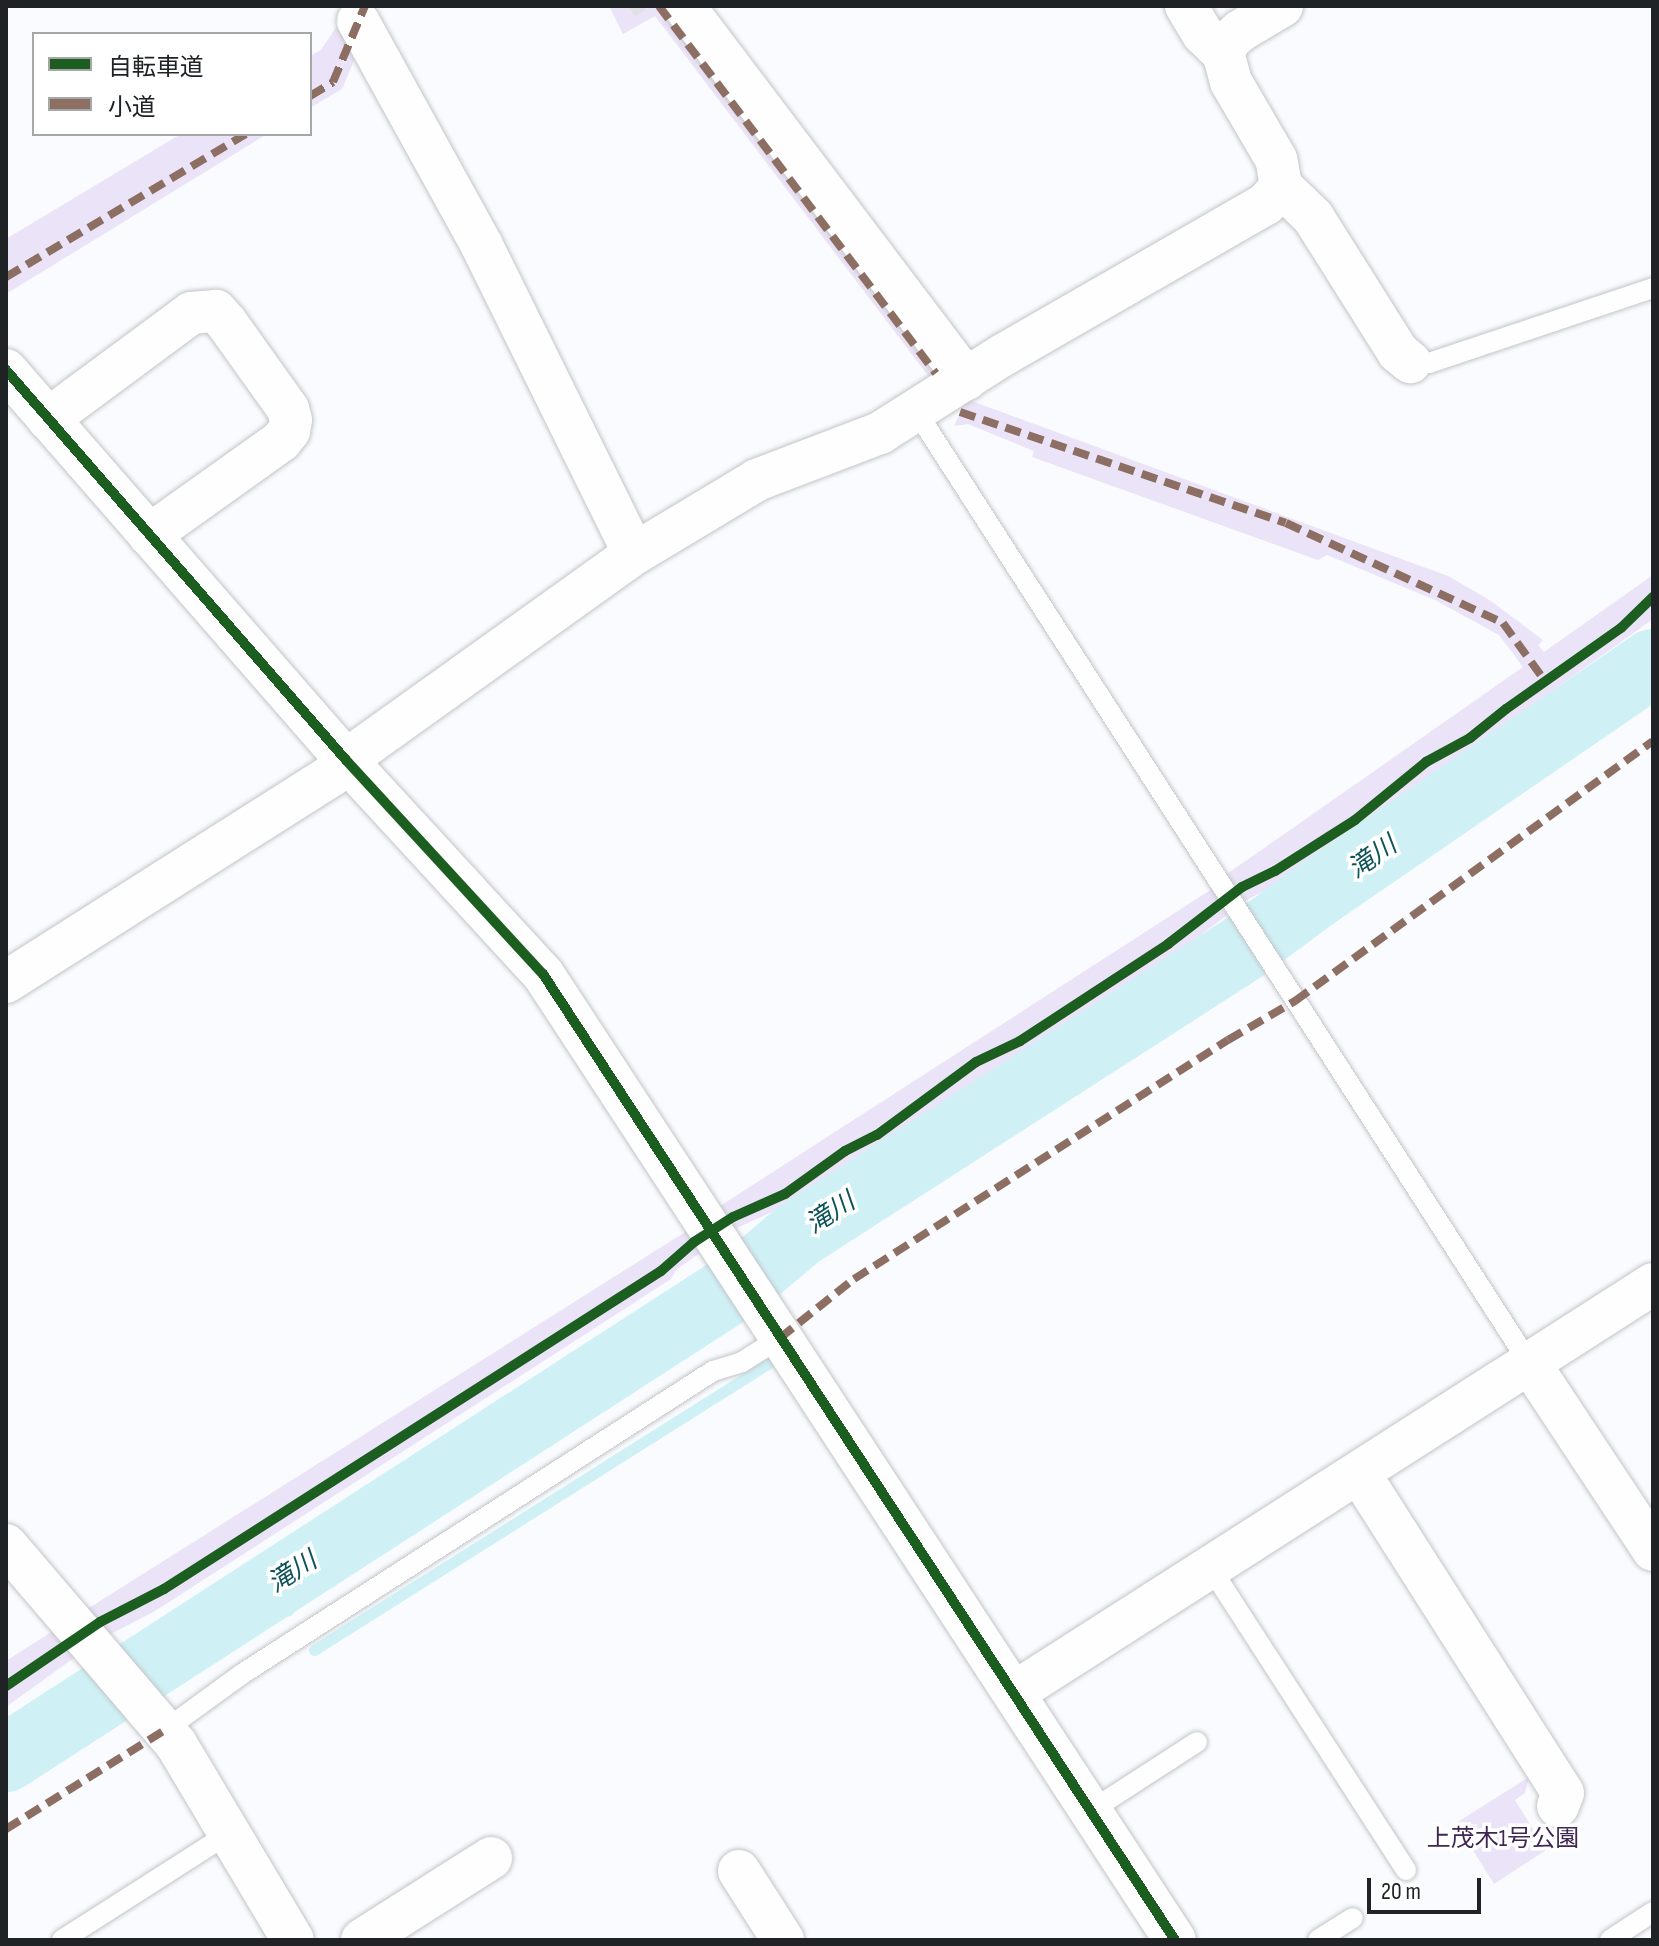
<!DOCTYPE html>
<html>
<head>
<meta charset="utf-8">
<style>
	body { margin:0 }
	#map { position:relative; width:1659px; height:1946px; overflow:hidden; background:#f9fbfe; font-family:"Sofia Sans Condensed","Noto Sans JP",sans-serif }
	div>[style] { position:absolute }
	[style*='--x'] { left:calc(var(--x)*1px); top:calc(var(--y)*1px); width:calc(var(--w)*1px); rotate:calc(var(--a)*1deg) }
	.green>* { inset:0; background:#ebe3f7 }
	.stream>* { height:11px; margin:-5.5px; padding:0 5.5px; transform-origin:5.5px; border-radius:5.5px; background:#cff1f6 }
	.river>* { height:68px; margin:-34px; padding:0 34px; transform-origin:34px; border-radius:34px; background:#cff1f6 }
	.building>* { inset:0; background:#e0e1e5 }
	.roads { filter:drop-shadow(0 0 2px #c2c5c8) drop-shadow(0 0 2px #c2c5c8) }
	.service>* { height:20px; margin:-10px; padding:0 10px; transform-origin:10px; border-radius:10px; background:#fefeff }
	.minor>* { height:42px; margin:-21px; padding:0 21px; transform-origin:21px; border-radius:21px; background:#fefeff }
	.quiet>* { height:8px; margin-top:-4px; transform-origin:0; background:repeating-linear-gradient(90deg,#8d6e63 0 16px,transparent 0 24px) }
	.cycleway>* { height:10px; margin:-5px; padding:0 5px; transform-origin:5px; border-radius:5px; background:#1b5e20 }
	span { translate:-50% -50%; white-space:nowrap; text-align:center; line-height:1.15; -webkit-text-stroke:7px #fff; paint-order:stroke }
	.park-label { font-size:24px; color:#3e2652 }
	.water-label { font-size:26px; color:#0f5459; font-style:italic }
	.frame { position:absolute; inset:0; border:8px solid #202326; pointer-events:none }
	.legend { position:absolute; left:32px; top:32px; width:280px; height:104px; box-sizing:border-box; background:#fff; border:2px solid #a6a7a8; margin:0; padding:10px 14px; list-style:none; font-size:24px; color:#202326 }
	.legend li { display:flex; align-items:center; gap:16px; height:40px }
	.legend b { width:40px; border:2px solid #a6a7a8 }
	.scale { position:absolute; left:1367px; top:1878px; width:114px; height:36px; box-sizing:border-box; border:4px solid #202326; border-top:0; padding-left:10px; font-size:24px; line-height:28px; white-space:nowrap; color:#202326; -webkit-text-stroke:6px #fff; paint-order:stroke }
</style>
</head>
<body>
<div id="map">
	<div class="green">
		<i style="clip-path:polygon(350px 6px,377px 6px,342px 89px,310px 108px,310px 56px,321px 50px)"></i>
		<i style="clip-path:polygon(609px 6px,669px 6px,944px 367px,929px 377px,655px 16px,623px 34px)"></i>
		<i style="clip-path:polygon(181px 134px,267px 134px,6px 294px,6px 239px)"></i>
		<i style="clip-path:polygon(966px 399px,1448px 576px,1491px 601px,1543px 640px,1538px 645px,1544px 652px,1653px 575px,1653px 619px,1296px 874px,1245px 901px,1227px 874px,1523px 667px,1499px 635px,1435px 600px,1327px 555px,1318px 560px,1032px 457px,1034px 451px,968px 424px,954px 426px)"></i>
		<i style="clip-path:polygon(1212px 889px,1227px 915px,1180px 951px,779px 1209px,732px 1230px,717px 1208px)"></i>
		<i style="clip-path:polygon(690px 1229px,704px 1250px,676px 1270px,671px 1279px,155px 1611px,105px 1637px,81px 1613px)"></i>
		<i style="clip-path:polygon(59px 1627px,82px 1652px,6px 1707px,6px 1661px)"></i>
		<i style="clip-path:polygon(1529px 1777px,1525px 1793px,1515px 1800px,1546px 1850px,1494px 1884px,1456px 1823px)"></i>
	</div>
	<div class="stream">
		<i style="--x:269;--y:1586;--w:31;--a:52"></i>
		<i style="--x:314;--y:1650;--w:538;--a:-32.24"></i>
	</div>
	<div class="river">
		<i style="--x:6;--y:1758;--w:872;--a:-32.87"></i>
		<i style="--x:738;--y:1285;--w:80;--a:-39.9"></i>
		<i style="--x:799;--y:1234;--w:527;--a:-32.75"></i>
		<i style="--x:1242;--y:949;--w:94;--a:-36.4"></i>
		<i style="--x:1318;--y:893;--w:406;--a:-34.5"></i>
	</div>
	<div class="building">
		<i style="clip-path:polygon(628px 6px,643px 6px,646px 10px,635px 16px)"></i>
	</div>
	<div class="roads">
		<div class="service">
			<i style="--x:1410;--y:362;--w:19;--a:3"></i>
			<i style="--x:1429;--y:363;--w:236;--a:-18.5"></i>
			<i style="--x:916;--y:411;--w:1134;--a:57.21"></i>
			<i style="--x:1210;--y:1567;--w:361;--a:57.1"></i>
			<i style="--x:165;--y:1730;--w:95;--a:-36"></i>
			<i style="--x:242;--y:1674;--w:560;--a:-32.75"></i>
			<i style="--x:713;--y:1371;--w:30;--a:-17"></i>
			<i style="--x:742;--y:1362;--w:45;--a:-32.3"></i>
			<i style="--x:1092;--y:1810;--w:125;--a:-32.9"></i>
			<i style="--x:62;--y:1940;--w:197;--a:-32.6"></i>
			<i style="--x:1318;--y:1940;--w:41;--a:-32.2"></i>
			<i style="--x:1610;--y:1940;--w:51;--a:-33.1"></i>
		</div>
		<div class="minor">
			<i style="--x:684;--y:6;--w:468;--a:52.9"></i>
			<i style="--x:1186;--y:6;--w:33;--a:59"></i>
			<i style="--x:1203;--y:34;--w:28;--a:44"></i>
			<i style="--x:358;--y:21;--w:257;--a:61.1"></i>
			<i style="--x:482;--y:246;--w:343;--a:63.7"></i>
			<i style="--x:1281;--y:186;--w:45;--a:44.1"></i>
			<i style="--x:1313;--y:217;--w:160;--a:57.8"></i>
			<i style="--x:1398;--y:352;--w:16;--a:40"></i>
			<i style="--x:6;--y:370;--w:517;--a:48.92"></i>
			<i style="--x:346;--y:760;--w:291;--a:47.4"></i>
			<i style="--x:543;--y:974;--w:1154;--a:56.81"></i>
			<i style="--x:48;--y:419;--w:178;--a:-36.5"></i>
			<i style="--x:191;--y:313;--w:25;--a:-5"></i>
			<i style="--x:216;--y:311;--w:15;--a:48"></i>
			<i style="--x:226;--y:322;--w:107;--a:54.5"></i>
			<i style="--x:288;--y:409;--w:11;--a:75"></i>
			<i style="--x:291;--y:420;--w:11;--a:100"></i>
			<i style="--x:289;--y:431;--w:13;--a:129"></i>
			<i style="--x:281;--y:441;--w:162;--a:144.5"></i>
			<i style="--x:6;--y:982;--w:385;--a:-32.4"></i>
			<i style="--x:331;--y:776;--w:22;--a:-47"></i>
			<i style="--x:346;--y:760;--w:354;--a:-35.6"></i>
			<i style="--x:634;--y:554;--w:144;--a:-31"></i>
			<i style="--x:757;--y:480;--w:132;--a:-20.9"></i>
			<i style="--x:880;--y:433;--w:146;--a:-32.4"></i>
			<i style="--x:1003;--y:355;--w:303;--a:-29.9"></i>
			<i style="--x:1266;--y:204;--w:23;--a:-50"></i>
			<i style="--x:1281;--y:186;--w:27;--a:-100"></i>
			<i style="--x:1276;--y:159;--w:89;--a:-120.3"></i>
			<i style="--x:1231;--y:82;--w:30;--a:-105"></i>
			<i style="--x:1223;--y:53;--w:15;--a:-62"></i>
			<i style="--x:1230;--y:40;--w:13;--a:-42"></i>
			<i style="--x:1240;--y:31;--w:49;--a:-30.8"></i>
			<i style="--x:1530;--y:1364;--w:223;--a:56.5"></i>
			<i style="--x:1359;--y:1473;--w:379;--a:57.5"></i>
			<i style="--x:1563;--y:1793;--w:14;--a:111"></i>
			<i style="--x:6;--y:1545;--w:262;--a:49.5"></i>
			<i style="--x:176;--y:1744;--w:228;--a:59.2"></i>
			<i style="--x:1015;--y:1692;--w:757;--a:-32.6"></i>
			<i style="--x:739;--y:1871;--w:82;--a:57.5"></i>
			<i style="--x:362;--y:1940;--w:153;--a:-32.4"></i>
		</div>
	</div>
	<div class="quiet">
		<i style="--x:659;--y:6;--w:460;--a:53"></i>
		<i style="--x:310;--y:96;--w:27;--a:-31"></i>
		<i style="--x:333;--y:82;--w:82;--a:-67.2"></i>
		<i style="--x:6;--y:277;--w:279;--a:-30.8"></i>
		<i style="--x:960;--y:412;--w:344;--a:18.8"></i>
		<i style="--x:1286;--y:523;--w:239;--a:24.7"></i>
		<i style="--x:1503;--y:623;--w:72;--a:54.1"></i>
		<i style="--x:780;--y:1338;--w:95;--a:-38.6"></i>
		<i style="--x:854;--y:1279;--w:444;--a:-32.6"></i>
		<i style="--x:1228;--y:1040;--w:78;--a:-30.2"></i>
		<i style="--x:1295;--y:1001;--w:442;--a:-36"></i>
		<i style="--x:6;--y:1829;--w:187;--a:-31.9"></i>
	</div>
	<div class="cycleway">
		<i style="--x:6;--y:370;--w:517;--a:48.92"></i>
		<i style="--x:346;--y:760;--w:291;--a:47.4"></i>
		<i style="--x:543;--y:974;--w:1154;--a:56.81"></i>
		<i style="--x:6;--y:1686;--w:114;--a:-34.2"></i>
		<i style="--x:100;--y:1622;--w:72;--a:-27.3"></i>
		<i style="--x:164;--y:1589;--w:590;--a:-32.61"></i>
		<i style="--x:661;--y:1271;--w:44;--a:-41.3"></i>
		<i style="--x:694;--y:1242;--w:46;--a:-32.7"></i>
		<i style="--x:733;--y:1217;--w:57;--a:-23.9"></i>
		<i style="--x:785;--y:1194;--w:74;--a:-35.6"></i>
		<i style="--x:845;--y:1151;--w:36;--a:-27"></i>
		<i style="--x:877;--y:1135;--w:123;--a:-36.4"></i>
		<i style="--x:976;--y:1062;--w:49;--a:-25.5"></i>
		<i style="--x:1020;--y:1041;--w:177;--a:-33.2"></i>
		<i style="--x:1168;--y:944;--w:93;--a:-37.6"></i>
		<i style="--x:1242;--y:887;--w:37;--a:-26"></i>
		<i style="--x:1275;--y:871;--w:95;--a:-32.5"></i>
		<i style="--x:1355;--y:820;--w:92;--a:-39.2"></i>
		<i style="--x:1426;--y:762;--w:50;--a:-28.6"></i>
		<i style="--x:1470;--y:738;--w:46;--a:-38.9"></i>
		<i style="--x:1506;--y:709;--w:141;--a:-35.2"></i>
		<i style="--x:1621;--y:628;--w:45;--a:-44.1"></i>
	</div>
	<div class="park-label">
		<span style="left:1503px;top:1839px">上茂木1号公園</span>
	</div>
	<div class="water-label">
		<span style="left:1373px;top:858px;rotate:-35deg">滝川</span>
		<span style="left:831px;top:1214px;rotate:-33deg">滝川</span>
		<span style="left:293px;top:1573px;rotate:-33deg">滝川</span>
	</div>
	<div class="frame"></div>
	<ul class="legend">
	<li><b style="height:10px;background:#1b5e20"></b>自転車道</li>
	<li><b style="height:10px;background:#8d6e63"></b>小道</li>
	</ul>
	<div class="scale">20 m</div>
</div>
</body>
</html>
